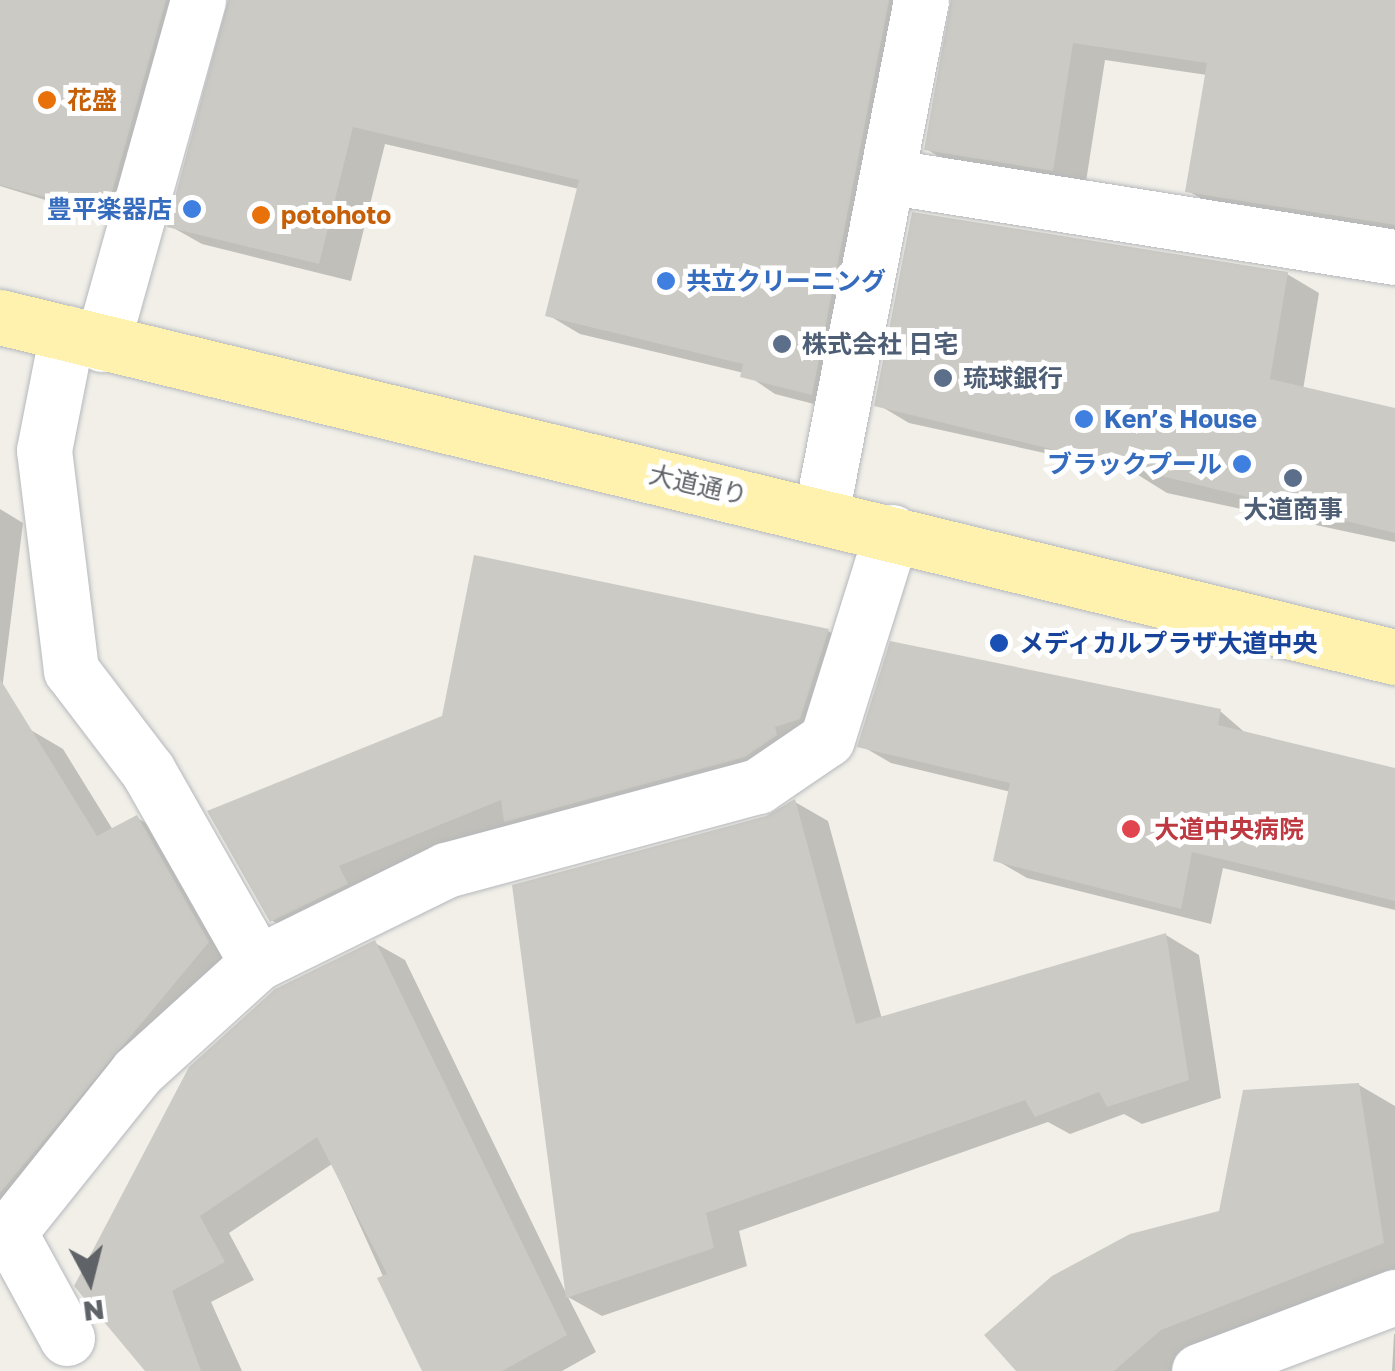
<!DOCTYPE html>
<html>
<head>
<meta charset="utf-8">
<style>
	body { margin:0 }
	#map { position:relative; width:1395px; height:1371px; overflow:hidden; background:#f1efe8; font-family:"Golos Text","Noto Sans JP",sans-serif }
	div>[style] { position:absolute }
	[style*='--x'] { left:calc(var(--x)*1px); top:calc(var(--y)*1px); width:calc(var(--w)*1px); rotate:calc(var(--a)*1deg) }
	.shadow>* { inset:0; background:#0003 }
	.building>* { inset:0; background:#cccac5 }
	.roads { filter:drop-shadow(0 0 2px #b5b8bc) drop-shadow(0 0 2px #b5b8bc) }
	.minor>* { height:55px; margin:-27.5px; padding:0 27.5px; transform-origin:27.5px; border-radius:27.5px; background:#fff }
	.primary>* { height:55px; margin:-27.5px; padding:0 27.5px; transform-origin:27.5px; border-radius:27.5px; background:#fff2af }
	.dots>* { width:28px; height:28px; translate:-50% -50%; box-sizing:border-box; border:5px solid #fff; border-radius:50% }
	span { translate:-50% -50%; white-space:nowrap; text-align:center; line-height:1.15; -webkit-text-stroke:10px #fff; paint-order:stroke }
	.food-label { font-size:25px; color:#c56008; font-weight:700 }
	.left { translate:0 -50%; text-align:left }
	.shop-label { font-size:25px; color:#366cbe; font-weight:700 }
	.right { translate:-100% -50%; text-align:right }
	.service-label { font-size:25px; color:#4e5e75; font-weight:700 }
	.street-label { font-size:25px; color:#5f6368 }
	.transit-label { font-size:25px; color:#164399; font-weight:700 }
	.health-label { font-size:25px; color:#be3a42; font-weight:700 }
	.north { position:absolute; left:40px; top:1231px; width:100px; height:100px; -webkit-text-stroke:8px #fff; paint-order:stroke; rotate:173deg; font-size:28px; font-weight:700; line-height:40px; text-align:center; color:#5f6368 }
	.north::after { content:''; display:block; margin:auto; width:35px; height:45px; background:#5f6368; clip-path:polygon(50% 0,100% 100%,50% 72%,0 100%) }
</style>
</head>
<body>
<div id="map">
	<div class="shadow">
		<i style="clip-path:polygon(0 0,211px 0,139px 229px,0 186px)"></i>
		<i style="clip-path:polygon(229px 0,930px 0,845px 412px,775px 394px,744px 373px,580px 334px,548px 315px,579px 189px,385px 144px,351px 281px,202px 244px,170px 226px)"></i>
		<i style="clip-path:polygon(952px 0,1395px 0,1395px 240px,1220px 209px,1188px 191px,1207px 75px,1105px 60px,1085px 188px,959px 168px,926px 149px)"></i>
		<i style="clip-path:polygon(1287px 274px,1319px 293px,1303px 390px,1395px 411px,1395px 542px,1167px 493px,1135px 473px,909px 423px,877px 404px)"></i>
		<i style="clip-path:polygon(0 509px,23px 523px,0 706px)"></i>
		<i style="clip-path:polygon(828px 631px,859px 649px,831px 736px,302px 938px,271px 920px,210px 813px)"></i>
		<i style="clip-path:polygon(1220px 711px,1249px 736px,1395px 771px,1395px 910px,1223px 868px,1211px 924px,1027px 878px,996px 860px,1011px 792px,891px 763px,860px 745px)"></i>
		<i style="clip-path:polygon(29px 729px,63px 749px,113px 830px,137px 818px,171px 837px,242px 962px,0 1217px,0 752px)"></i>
		<i style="clip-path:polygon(795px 802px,828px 821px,882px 1019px,1166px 935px,1199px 955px,1221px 1098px,1142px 1124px,1124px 1114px,1070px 1134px,1048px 1122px,739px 1231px,747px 1266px,602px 1316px,568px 1297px,596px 1352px,562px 1371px,426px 1371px,332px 1164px,229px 1233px,254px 1280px,211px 1302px,242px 1371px,148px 1371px,77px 1285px,375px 943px,405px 960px,567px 1295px,767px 818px)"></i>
		<i style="clip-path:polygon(1359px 1085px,1395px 1106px,1395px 1279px,1183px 1371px,1020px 1371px,1221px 1213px)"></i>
		<i style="clip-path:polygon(1394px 1334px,1395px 1334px,1395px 1371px,1392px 1371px)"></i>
	</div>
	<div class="building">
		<i style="clip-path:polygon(0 0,166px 0,106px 213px,0 185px)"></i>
		<i style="clip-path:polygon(228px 0,889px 0,812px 395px,740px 377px,743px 364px,545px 316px,579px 180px,353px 127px,319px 264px,167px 227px)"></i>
		<i style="clip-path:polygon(951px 0,1395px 0,1395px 225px,1185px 192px,1207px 63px,1073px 43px,1053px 171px,924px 150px)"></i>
		<i style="clip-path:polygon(912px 212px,1288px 272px,1270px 379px,1395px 408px,1395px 533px,874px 406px)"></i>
		<i style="clip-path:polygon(474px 555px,829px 629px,800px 719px,775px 727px,777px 735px,745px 757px,504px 822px,501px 800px,339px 866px,348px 884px,270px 922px,207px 811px,442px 716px)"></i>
		<i style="clip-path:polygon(890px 641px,1221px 709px,1218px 725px,1395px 768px,1395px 901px,1192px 852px,1181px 909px,993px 861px,1010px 783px,857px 747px)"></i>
		<i style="clip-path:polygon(0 679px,97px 836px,137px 815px,209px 942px,0 1193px)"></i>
		<i style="clip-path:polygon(795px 799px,856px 1024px,1166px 933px,1189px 1080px,1107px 1107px,1099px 1092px,1035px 1117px,1025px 1100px,706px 1213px,714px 1248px,566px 1298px,512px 885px,766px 816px)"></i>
		<i style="clip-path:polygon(375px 940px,567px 1335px,502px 1371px,422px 1371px,377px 1278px,387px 1274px,317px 1137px,200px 1216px,225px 1262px,172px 1291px,201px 1371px,145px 1371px,74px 1286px,189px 1067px,275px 989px)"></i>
		<i style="clip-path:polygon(1359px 1083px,1384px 1243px,1161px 1330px,1114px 1371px,1016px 1371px,984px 1335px,1052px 1276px,1130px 1234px,1219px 1211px,1243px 1090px)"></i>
	</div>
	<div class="roads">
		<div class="minor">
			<i style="--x:892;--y:177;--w:509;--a:9.04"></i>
			<i style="--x:67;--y:333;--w:119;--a:101.1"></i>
			<i style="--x:44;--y:450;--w:222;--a:83"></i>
			<i style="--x:71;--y:670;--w:127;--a:52.7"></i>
			<i style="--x:148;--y:771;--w:221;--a:60.4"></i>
			<i style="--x:102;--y:344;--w:357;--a:-74.4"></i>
			<i style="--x:821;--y:514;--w:524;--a:-78.99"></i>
			<i style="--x:67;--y:1338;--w:121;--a:-118.7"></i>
			<i style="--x:9;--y:1232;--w:205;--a:-51.3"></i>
			<i style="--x:137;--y:1072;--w:162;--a:-42.2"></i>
			<i style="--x:257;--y:963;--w:211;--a:-26.2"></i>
			<i style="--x:446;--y:870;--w:323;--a:-15.1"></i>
			<i style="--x:758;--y:786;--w:83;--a:-34.3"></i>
			<i style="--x:827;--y:739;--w:217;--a:-72.6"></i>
			<i style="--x:1199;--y:1371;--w:210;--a:-20.7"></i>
		</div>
		<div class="primary">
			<i style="--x:0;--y:317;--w:1436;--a:13.7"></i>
		</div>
	</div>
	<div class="dots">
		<i style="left:47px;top:100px;background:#e8710a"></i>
		<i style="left:192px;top:209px;background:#3f7fe0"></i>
		<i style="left:261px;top:215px;background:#e8710a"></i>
		<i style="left:666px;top:281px;background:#3f7fe0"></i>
		<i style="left:782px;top:344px;background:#5c6f8a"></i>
		<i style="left:943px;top:378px;background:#5c6f8a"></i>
		<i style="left:1084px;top:419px;background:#3f7fe0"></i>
		<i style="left:1242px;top:464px;background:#3f7fe0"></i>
		<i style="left:1293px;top:478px;background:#5c6f8a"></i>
		<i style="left:999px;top:643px;background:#1a4fb4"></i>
		<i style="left:1131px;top:829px;background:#e0444e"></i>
	</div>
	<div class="food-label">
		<span class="left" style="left:67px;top:100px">花盛</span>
		<span class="left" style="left:281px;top:215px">potohoto</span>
	</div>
	<div class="shop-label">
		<span class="right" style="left:172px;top:209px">豊平楽器店</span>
		<span class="left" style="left:686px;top:281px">共立クリーニング</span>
		<span class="left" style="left:1104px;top:419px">Ken’s House</span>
		<span class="right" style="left:1222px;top:464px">ブラックプール</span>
	</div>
	<div class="service-label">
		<span class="left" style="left:802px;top:344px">株式会社 日宅</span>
		<span class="left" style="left:963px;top:378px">琉球銀行</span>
		<span style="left:1293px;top:509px">大道商事</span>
	</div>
	<div class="street-label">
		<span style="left:698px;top:485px;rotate:13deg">大道通り</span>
	</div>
	<div class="transit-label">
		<span class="left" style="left:1019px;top:643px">メディカルプラザ大道中央</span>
	</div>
	<div class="health-label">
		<span class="left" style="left:1154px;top:829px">大道中央病院</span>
	</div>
	<div class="north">N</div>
</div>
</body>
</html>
